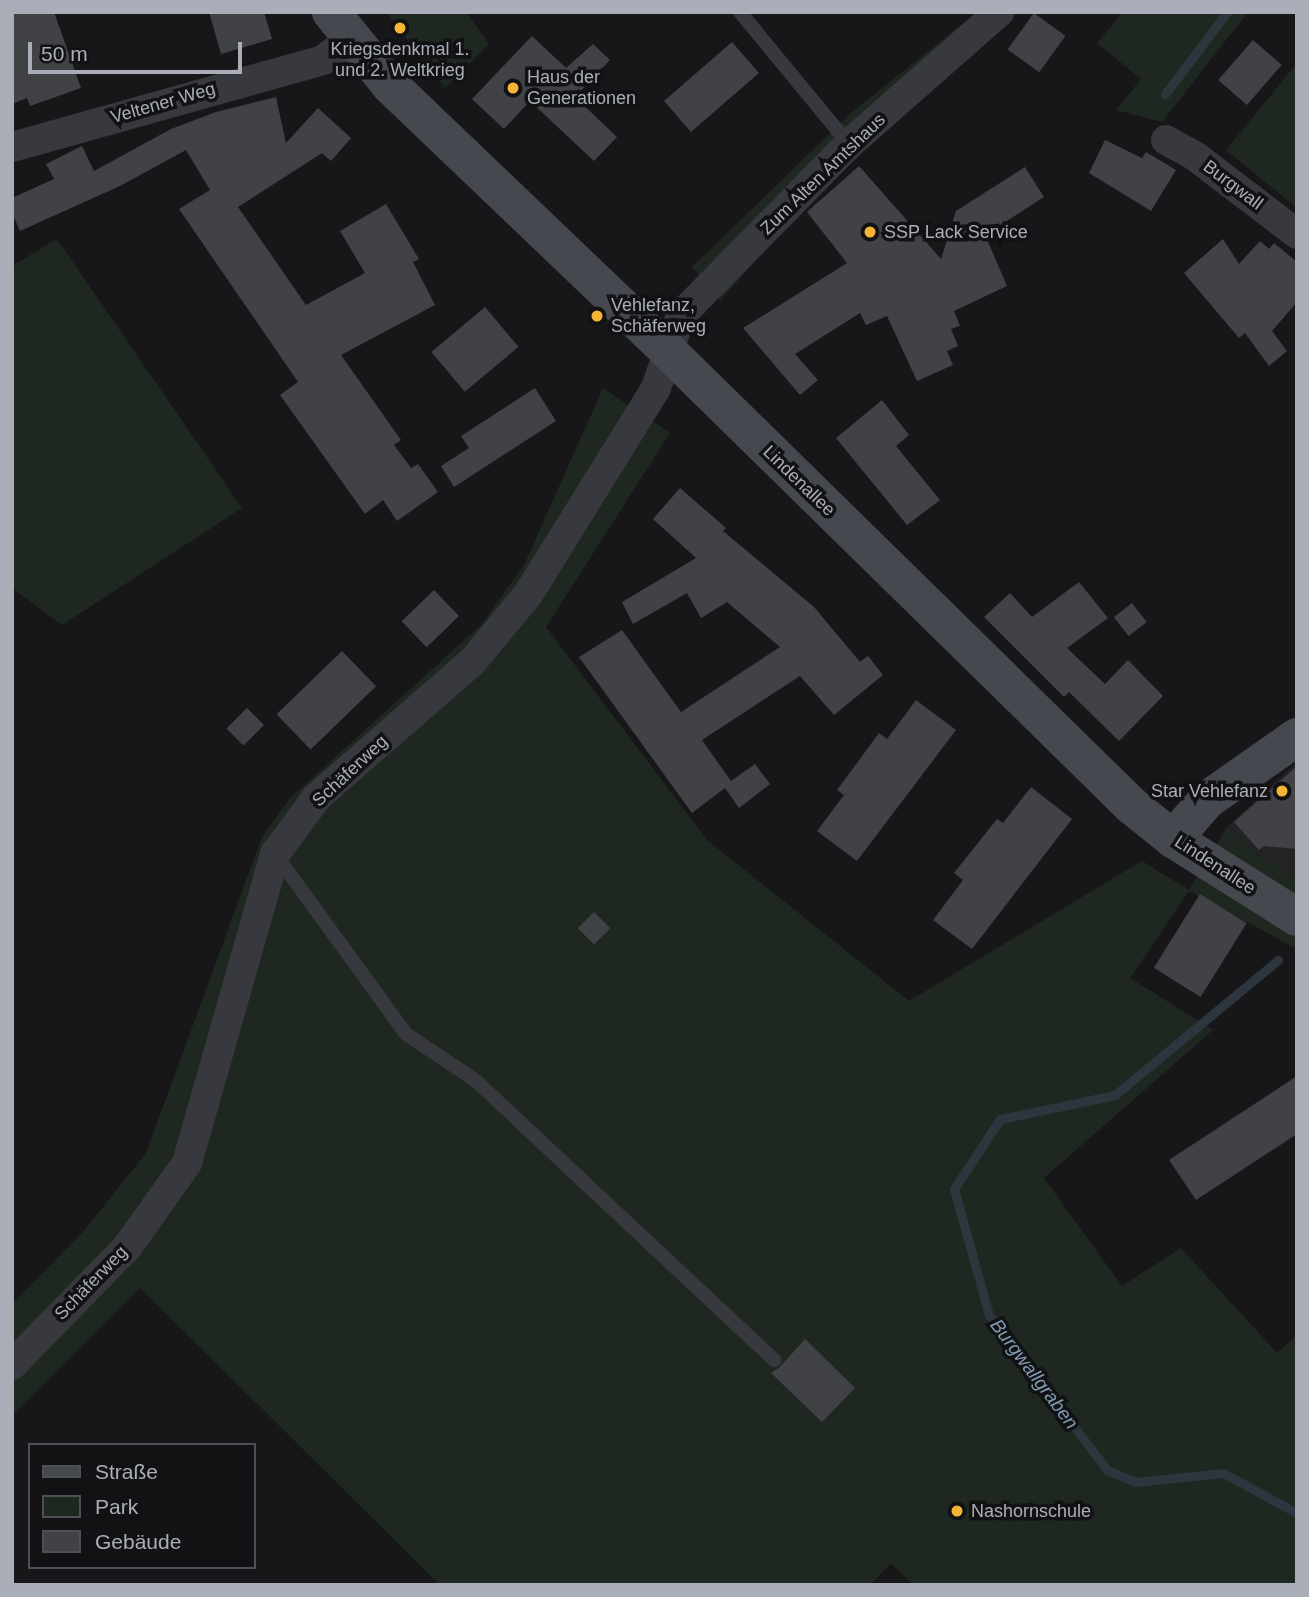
<!DOCTYPE html>
<html>
<head>
<meta charset="utf-8">
<style>
	body { margin:0 }
	#map { position:relative; width:1309px; height:1597px; overflow:hidden; background:#171719; font-family:Arial,sans-serif }
	div>[style] { position:absolute }
	[style*='--x'] { left:calc(var(--x)*1px); top:calc(var(--y)*1px); width:calc(var(--w)*1px); rotate:calc(var(--a)*1deg) }
	.built>* { inset:0; background:#232326 }
	.green>* { inset:0; background:#1f2820 }
	.stream>* { height:9px; margin:-4.5px; padding:0 4.5px; transform-origin:4.5px; border-radius:4.5px; background:#2d363e }
	.building>* { inset:0; background:#414246; transform-origin:0 0 }
	.lane>* { height:14px; margin:-7px; padding:0 7px; transform-origin:7px; border-radius:7px; background:#38393e }
	.street>* { height:30px; margin:-15px; padding:0 15px; transform-origin:15px; border-radius:15px; background:#38393e }
	.secondary>* { height:38px; margin:-19px; padding:0 19px; transform-origin:19px; border-radius:19px; background:#46484f }
	.dots>* { width:19px; height:19px; translate:-50% -50%; box-sizing:border-box; border:4px solid #121214; border-radius:50% }
	span { translate:-50% -50%; white-space:nowrap; text-align:center; line-height:1.15; -webkit-text-stroke:7px #121214; paint-order:stroke }
	.poi-label { font-size:18px; color:#a9aeb9 }
	.left { translate:0 -50%; text-align:left }
	.right { translate:-100% -50%; text-align:right }
	.street-label { font-size:18px; color:#a9aeb9 }
	.water-label { font-size:19px; color:#809cb5; font-style:italic }
	.frame { position:absolute; inset:0; border:14px solid #a9aeb9; pointer-events:none }
	.legend { position:absolute; left:28px; top:1443px; width:228px; height:126px; box-sizing:border-box; background:#121214; border:2px solid #4e5056; margin:0; padding:9px 12px; list-style:none; font-size:21px; color:#a9aeb9 }
	.legend li { display:flex; align-items:center; gap:14px; height:35px }
	.legend b { width:35px; border:2px solid #4e5056 }
	.scale { position:absolute; left:28px; top:42px; width:214px; height:32px; box-sizing:border-box; border:4px solid #a9aeb9; border-top:0; padding-left:9px; font-size:21px; line-height:24px; white-space:nowrap; color:#a9aeb9; -webkit-text-stroke:5px #121214; paint-order:stroke }
</style>
</head>
<body>
<div id="map">
	<div class="built">
		<i style="clip-path:polygon(1297px 762px,1297px 878px,1254px 853px,1227px 827px)"></i>
	</div>
	<div class="green">
		<i style="clip-path:polygon(386px 12px,466px 12px,489px 44px,445px 88px)"></i>
		<i style="clip-path:polygon(977px 12px,1018px 12px,803px 207px,720px 301px,692px 267px,851px 113px)"></i>
		<i style="clip-path:polygon(1123px 12px,1248px 12px,1162px 122px,1116px 110px,1141px 79px,1097px 43px)"></i>
		<i style="clip-path:polygon(1297px 63px,1297px 208px,1226px 150px)"></i>
		<i style="clip-path:polygon(57px 239px,242px 508px,62px 625px,12px 588px,12px 266px)"></i>
		<i style="clip-path:polygon(603px 388px,670px 433px,546px 627px,707px 840px,909px 1001px,1142px 861px,1189px 890px,1227px 827px,1254px 853px,1297px 878px,1297px 949px,1189px 891px,1130px 978px,1213px 1030px,1044px 1178px,1122px 1286px,1181px 1248px,1277px 1353px,1297px 1335px,1297px 1585px,913px 1585px,891px 1563px,870px 1585px,440px 1585px,140px 1288px,12px 1416px,12px 1304px,83px 1232px,146px 1153px,262px 837px,290px 798px,480px 626px,524px 565px)"></i>
	</div>
	<div class="stream">
		<i style="--x:1165;--y:94;--w:103;--a:-52.9"></i>
		<i style="--x:1278;--y:960;--w:212;--a:140.4"></i>
		<i style="--x:1115;--y:1095;--w:117;--a:168.2"></i>
		<i style="--x:1000;--y:1119;--w:84;--a:123.3"></i>
		<i style="--x:954;--y:1189;--w:131;--a:74.5"></i>
		<i style="--x:989;--y:1315;--w:195;--a:52.7"></i>
		<i style="--x:1107;--y:1470;--w:30;--a:23"></i>
		<i style="--x:1135;--y:1482;--w:88;--a:-5.8"></i>
		<i style="--x:1223;--y:1473;--w:84;--a:28.4"></i>
	</div>
	<div class="building">
		<i style="clip-path:polygon(12px 12px,54px 12px,81px 88px,30px 106px,27px 98px,12px 104px)"></i>
		<i style="clip-path:polygon(209px 12px,264px 12px,272px 39px,221px 54px)"></i>
		<i style="left:1034px;top:13px;width:39px;height:45px;rotate:36deg"></i>
		<i style="clip-path:polygon(532px 36px,566px 68px,593px 44px,610px 60px,575px 97px,617px 137px,594px 161px,530px 101px,504px 129px,472px 99px)"></i>
		<i style="left:1253px;top:40px;width:38px;height:53px;rotate:41deg"></i>
		<i style="left:732px;top:42px;width:41px;height:90px;rotate:49deg"></i>
		<i style="clip-path:polygon(276px 97px,286px 143px,318px 108px,351px 138px,331px 161px,322px 153px,238px 207px,306px 305px,365px 273px,340px 231px,386px 204px,419px 259px,413px 262px,435px 305px,341px 355px,401px 440px,394px 445px,411px 468px,418px 464px,438px 492px,397px 521px,383px 500px,365px 514px,280px 395px,298px 382px,179px 209px,210px 190px,186px 150px,120px 186px,20px 231px,12px 213px,12px 198px,54px 179px,46px 164px,82px 146px,94px 171px,171px 129px,216px 112px)"></i>
		<i style="clip-path:polygon(1105px 140px,1142px 158px,1146px 152px,1176px 170px,1151px 211px,1089px 173px)"></i>
		<i style="clip-path:polygon(859px 166px,941px 259px,956px 211px,1025px 167px,1044px 197px,985px 235px,1007px 286px,954px 311px,960px 326px,951px 329px,958px 346px,947px 351px,953px 365px,917px 381px,887px 316px,866px 325px,860px 313px,795px 354px,818px 380px,800px 395px,743px 328px,847px 263px,807px 212px)"></i>
		<i style="clip-path:polygon(1223px 239px,1239px 264px,1260px 241px,1269px 249px,1274px 243px,1297px 262px,1297px 302px,1272px 331px,1287px 351px,1269px 366px,1245px 333px,1239px 338px,1184px 273px)"></i>
		<i style="left:485px;top:307px;width:52px;height:70px;rotate:50deg"></i>
		<i style="clip-path:polygon(535px 388px,556px 421px,454px 487px,441px 466px,469px 448px,461px 436px)"></i>
		<i style="clip-path:polygon(882px 400px,909px 435px,896px 446px,940px 500px,907px 525px,836px 438px)"></i>
		<i style="clip-path:polygon(680px 488px,726px 528px,723px 531px,814px 607px,860px 662px,868px 656px,883px 675px,834px 715px,800px 676px,702px 740px,731px 781px,755px 764px,770px 784px,739px 808px,725px 788px,692px 813px,579px 657px,622px 630px,681px 712px,780px 647px,727px 602px,701px 618px,687px 593px,633px 624px,622px 602px,696px 558px,653px 519px)"></i>
		<i style="clip-path:polygon(1079px 582px,1108px 618px,1067px 648px,1105px 684px,1128px 660px,1163px 696px,1119px 741px,1069px 692px,1064px 697px,984px 617px,1010px 593px,1032px 617px)"></i>
		<i style="left:434px;top:590px;width:36px;height:45px;rotate:46deg"></i>
		<i style="left:1132px;top:603px;width:24px;height:23px;rotate:52deg"></i>
		<i style="left:342px;top:651px;width:49px;height:91px;rotate:46deg"></i>
		<i style="clip-path:polygon(916px 700px,956px 730px,857px 861px,817px 831px,844px 795px,837px 790px,879px 733px,887px 739px)"></i>
		<i style="left:247px;top:708px;width:24px;height:29px;rotate:45deg"></i>
		<i style="clip-path:polygon(1297px 766px,1297px 849px,1264px 846px,1259px 850px,1234px 822px)"></i>
		<i style="clip-path:polygon(1031px 787px,1072px 819px,972px 949px,933px 920px,963px 880px,954px 873px,997px 819px,1003px 823px)"></i>
		<i style="left:1200px;top:894px;width:55px;height:87px;rotate:32deg"></i>
		<i style="left:594px;top:912px;width:23px;height:23px;rotate:45deg"></i>
		<i style="clip-path:polygon(1297px 1076px,1297px 1134px,1196px 1200px,1169px 1160px)"></i>
		<i style="clip-path:polygon(805px 1339px,855px 1388px,822px 1422px,771px 1373px,780px 1367px)"></i>
	</div>
	<div class="lane">
		<i style="--x:740;--y:12;--w:171;--a:50.5"></i>
		<i style="--x:276;--y:855;--w:221;--a:54"></i>
		<i style="--x:406;--y:1034;--w:83;--a:33.7"></i>
		<i style="--x:475;--y:1080;--w:410;--a:43.1"></i>
	</div>
	<div class="street">
		<i style="--x:1166;--y:140;--w:33;--a:29"></i>
		<i style="--x:1195;--y:156;--w:128;--a:37.4"></i>
		<i style="--x:12;--y:147;--w:323;--a:-15.6"></i>
		<i style="--x:323;--y:60;--w:34;--a:-37"></i>
		<i style="--x:12;--y:1365;--w:166;--a:-45.7"></i>
		<i style="--x:128;--y:1246;--w:102;--a:-54.6"></i>
		<i style="--x:187;--y:1163;--w:321;--a:-74.1"></i>
		<i style="--x:275;--y:854;--w:71;--a:-53.6"></i>
		<i style="--x:317;--y:797;--w:206;--a:-41.1"></i>
		<i style="--x:472;--y:662;--w:89;--a:-50.4"></i>
		<i style="--x:529;--y:593;--w:241;--a:-58.2"></i>
		<i style="--x:656;--y:388;--w:77;--a:-71.1"></i>
		<i style="--x:681;--y:315;--w:240;--a:-45.5"></i>
		<i style="--x:849;--y:144;--w:200;--a:-41.3"></i>
	</div>
	<div class="secondary">
		<i style="--x:331;--y:12;--w:95;--a:51"></i>
		<i style="--x:391;--y:86;--w:383;--a:43.7"></i>
		<i style="--x:668;--y:351;--w:650;--a:44.44"></i>
		<i style="--x:1132;--y:806;--w:53;--a:38.8"></i>
		<i style="--x:1173;--y:839;--w:146;--a:32.2"></i>
		<i style="--x:1173;--y:839;--w:52;--a:-48.9"></i>
		<i style="--x:1207;--y:800;--w:110;--a:-35"></i>
	</div>
	<div class="dots">
		<i style="left:400px;top:28px;background:#f5b534"></i>
		<i style="left:513px;top:88px;background:#f5b534"></i>
		<i style="left:870px;top:232px;background:#f5b534"></i>
		<i style="left:597px;top:316px;background:#f5b534"></i>
		<i style="left:1282px;top:791px;background:#f5b534"></i>
		<i style="left:957px;top:1511px;background:#f5b534"></i>
	</div>
	<div class="poi-label">
		<span style="left:400px;top:60px">Kriegsdenkmal 1.<br>und 2. Weltkrieg</span>
		<span class="left" style="left:527px;top:88px">Haus der<br>Generationen</span>
		<span class="left" style="left:884px;top:232px">SSP Lack Service</span>
		<span class="left" style="left:611px;top:316px">Vehlefanz,<br>Schäferweg</span>
		<span class="right" style="left:1268px;top:791px">Star Vehlefanz</span>
		<span class="left" style="left:971px;top:1511px">Nashornschule</span>
	</div>
	<div class="street-label">
		<span style="left:163px;top:103px;rotate:-16deg">Veltener Weg</span>
		<span style="left:823px;top:174px;rotate:-44deg">Zum Alten Amtshaus</span>
		<span style="left:1233px;top:185px;rotate:37deg">Burgwall</span>
		<span style="left:799px;top:481px;rotate:44deg">Lindenallee</span>
		<span style="left:350px;top:771px;rotate:-43deg">Schäferweg</span>
		<span style="left:1215px;top:865px;rotate:33deg">Lindenallee</span>
		<span style="left:91px;top:1283px;rotate:-46deg">Schäferweg</span>
	</div>
	<div class="water-label">
		<span style="left:1034px;top:1374px;rotate:53deg">Burgwallgraben</span>
	</div>
	<div class="frame"></div>
	<ul class="legend">
	<li><b style="height:9px;background:#46484f"></b>Straße</li>
	<li><b style="height:19px;background:#1f2820"></b>Park</li>
	<li><b style="height:19px;background:#414246"></b>Gebäude</li>
	</ul>
	<div class="scale">50 m</div>
</div>
</body>
</html>
